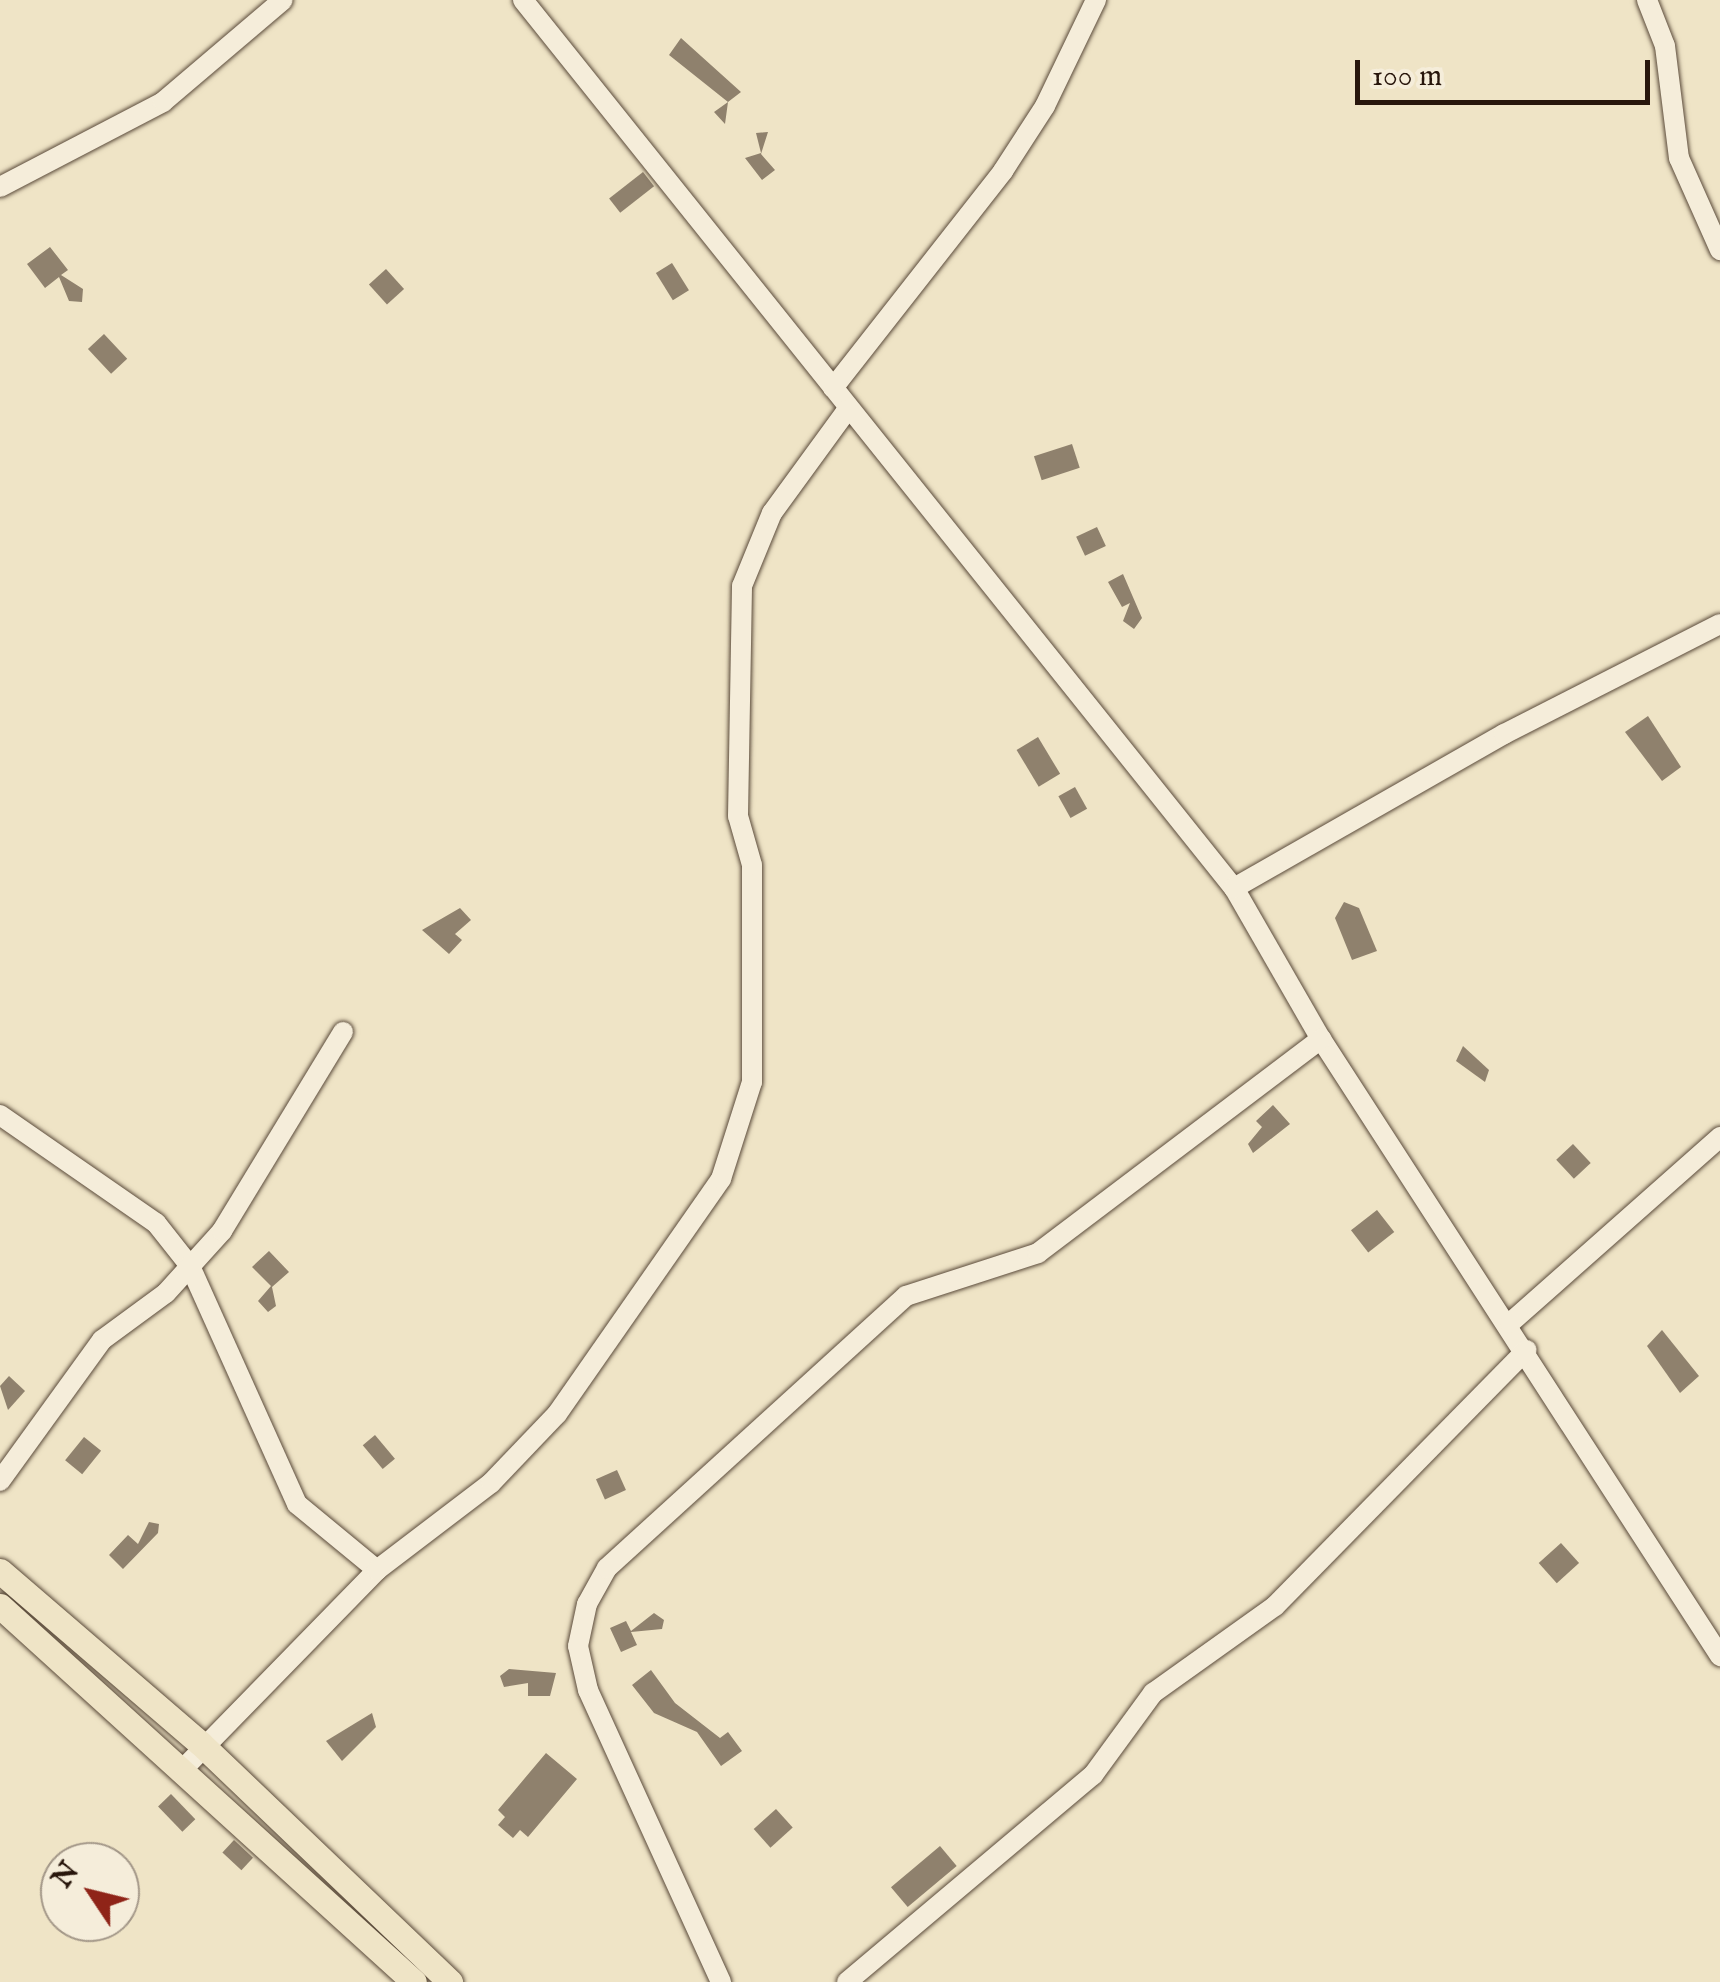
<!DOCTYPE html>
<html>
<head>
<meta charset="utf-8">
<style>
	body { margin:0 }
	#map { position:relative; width:1720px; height:1982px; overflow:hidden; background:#efe4c6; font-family:"IM FELL English",serif }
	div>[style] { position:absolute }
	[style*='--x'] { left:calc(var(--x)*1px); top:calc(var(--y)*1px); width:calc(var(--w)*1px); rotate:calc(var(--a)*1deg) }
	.building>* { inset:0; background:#8f816d; transform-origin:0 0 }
	.roads { filter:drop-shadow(0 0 2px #5a4a3a) drop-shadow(0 0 2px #5a4a3a) }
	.minor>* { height:20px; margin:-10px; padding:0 10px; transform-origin:10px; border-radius:10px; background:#f5edda }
	.major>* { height:25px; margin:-12.5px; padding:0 12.5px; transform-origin:12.5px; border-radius:12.5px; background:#efe4c6 }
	span { translate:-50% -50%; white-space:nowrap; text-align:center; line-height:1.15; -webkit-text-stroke:8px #f5edda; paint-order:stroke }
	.north { position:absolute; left:40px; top:1842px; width:100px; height:100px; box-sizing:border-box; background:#f5edda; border:2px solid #a39788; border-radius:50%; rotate:305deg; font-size:28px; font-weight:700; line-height:40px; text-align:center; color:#28160c }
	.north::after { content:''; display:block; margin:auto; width:35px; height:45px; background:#8f2418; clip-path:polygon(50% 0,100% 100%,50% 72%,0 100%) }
	.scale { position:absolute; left:1355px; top:60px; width:295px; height:45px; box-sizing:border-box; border:5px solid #28160c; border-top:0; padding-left:12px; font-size:30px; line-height:35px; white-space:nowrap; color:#28160c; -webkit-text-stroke:8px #f5edda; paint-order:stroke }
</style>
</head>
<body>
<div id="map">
	<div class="building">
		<i style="clip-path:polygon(681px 38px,741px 92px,728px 102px,725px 124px,714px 112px,728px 102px,669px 55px)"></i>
		<i style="clip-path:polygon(768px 132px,761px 154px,775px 170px,762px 180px,745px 158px,761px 153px,756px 133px)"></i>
		<i style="left:643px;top:172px;width:18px;height:43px;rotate:52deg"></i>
		<i style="clip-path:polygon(50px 247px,68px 270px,61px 275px,83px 289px,82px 302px,69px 301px,59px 277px,45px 288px,27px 264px)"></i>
		<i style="left:672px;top:263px;width:32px;height:19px;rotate:58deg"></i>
		<i style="left:386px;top:269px;width:27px;height:23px;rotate:48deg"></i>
		<i style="left:104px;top:334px;width:34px;height:22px;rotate:47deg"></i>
		<i style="left:1072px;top:444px;width:25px;height:40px;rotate:72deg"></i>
		<i style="left:1097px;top:527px;width:21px;height:23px;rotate:65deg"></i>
		<i style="clip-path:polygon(1123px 574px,1142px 618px,1134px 629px,1123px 621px,1130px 603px,1122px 607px,1108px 582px)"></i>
		<i style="clip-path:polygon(1648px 716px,1681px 767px,1662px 781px,1625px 732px)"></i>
		<i style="left:1038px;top:737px;width:43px;height:25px;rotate:59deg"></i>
		<i style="left:1075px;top:787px;width:25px;height:19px;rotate:61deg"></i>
		<i style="clip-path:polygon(1344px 902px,1359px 908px,1377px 951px,1352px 960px,1335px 918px)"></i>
		<i style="clip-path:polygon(460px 908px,471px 920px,455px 934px,462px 940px,449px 954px,422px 930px)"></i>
		<i style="clip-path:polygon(1463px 1046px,1489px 1070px,1485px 1082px,1456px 1061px)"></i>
		<i style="clip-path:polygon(1273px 1105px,1290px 1124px,1253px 1153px,1248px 1144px,1262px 1127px,1256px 1121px)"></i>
		<i style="left:1573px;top:1144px;width:26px;height:23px;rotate:47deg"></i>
		<i style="left:1377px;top:1210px;width:28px;height:33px;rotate:52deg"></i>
		<i style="clip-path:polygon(269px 1251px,289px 1272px,272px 1287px,276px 1306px,268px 1312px,258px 1301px,271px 1286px,252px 1267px)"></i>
		<i style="clip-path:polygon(1662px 1330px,1699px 1376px,1680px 1393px,1647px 1346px)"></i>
		<i style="clip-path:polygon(9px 1376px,25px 1391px,8px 1410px,0 1386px)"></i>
		<i style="left:375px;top:1435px;width:31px;height:16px;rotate:50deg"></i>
		<i style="left:84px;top:1437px;width:22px;height:30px;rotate:39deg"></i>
		<i style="left:617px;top:1470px;width:22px;height:23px;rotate:66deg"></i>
		<i style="clip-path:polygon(149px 1522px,159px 1524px,158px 1533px,123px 1569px,109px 1555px,128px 1535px,138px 1544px)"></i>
		<i style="left:1561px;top:1543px;width:27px;height:30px;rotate:48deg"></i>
		<i style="clip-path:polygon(654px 1613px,664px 1620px,662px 1629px,631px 1632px,637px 1645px,621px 1652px,610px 1628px,626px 1621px,631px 1631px)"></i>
		<i style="clip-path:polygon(509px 1669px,556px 1673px,550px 1696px,528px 1696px,528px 1683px,504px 1687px,500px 1676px)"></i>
		<i style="clip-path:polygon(651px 1670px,675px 1703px,720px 1738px,728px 1732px,742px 1751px,721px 1766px,697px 1732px,654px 1713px,632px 1685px)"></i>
		<i style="clip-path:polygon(372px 1713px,376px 1727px,342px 1761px,326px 1741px)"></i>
		<i style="clip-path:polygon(546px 1753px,577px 1779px,528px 1837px,520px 1830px,513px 1838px,498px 1825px,505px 1817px,498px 1810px)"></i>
		<i style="left:171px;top:1794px;width:35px;height:18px;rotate:46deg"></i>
		<i style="left:776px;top:1809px;width:25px;height:30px;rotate:48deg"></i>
		<i style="left:234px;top:1840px;width:26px;height:17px;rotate:43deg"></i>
		<i style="left:940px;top:1846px;width:26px;height:64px;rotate:50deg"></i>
	</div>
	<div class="roads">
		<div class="minor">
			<i style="--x:523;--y:0;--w:1138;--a:51.32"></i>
			<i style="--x:1234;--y:888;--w:174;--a:60.1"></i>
			<i style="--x:1321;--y:1039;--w:735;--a:57.11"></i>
			<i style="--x:1647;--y:0;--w:49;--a:68.6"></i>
			<i style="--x:1665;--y:46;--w:113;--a:82.9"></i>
			<i style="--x:1679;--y:158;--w:101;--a:66"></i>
			<i style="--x:0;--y:187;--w:184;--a:-27.5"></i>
			<i style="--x:163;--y:102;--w:157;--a:-40.4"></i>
			<i style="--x:833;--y:388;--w:276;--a:-51.9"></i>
			<i style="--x:1003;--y:171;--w:77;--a:-57.1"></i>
			<i style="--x:1045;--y:106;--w:118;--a:-64.3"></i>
			<i style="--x:1234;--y:888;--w:311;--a:-29.7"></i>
			<i style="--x:1504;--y:734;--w:242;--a:-27"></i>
			<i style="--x:0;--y:1115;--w:190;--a:34.7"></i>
			<i style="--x:156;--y:1223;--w:55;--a:51.7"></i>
			<i style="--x:190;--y:1266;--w:261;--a:65.8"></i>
			<i style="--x:297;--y:1504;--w:104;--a:39.5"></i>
			<i style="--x:1510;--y:1323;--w:281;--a:-41.5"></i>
			<i style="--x:0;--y:1481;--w:174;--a:-54.1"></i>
			<i style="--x:102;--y:1340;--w:79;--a:-36.3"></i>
			<i style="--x:166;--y:1293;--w:84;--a:-47.9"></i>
			<i style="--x:222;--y:1231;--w:233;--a:-58.7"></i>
			<i style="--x:183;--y:1769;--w:278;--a:-45.7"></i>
			<i style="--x:377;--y:1570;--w:143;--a:-37.3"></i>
			<i style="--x:491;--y:1483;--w:95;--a:-46.3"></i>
			<i style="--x:557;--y:1414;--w:287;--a:-55.1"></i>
			<i style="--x:721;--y:1179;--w:102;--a:-72.3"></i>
			<i style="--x:752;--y:1082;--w:217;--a:-90"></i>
			<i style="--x:752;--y:865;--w:51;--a:-105.9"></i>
			<i style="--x:738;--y:816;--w:230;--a:-89"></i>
			<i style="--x:742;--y:586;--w:79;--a:-67.7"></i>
			<i style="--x:772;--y:513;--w:127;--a:-53.9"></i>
			<i style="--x:721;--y:1982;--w:321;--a:-114.5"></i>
			<i style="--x:588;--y:1690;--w:45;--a:-102.8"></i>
			<i style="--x:578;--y:1646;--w:43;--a:-77.9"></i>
			<i style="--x:587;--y:1604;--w:41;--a:-60.9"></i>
			<i style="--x:607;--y:1568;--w:404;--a:-42.3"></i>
			<i style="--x:906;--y:1296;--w:139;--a:-18"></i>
			<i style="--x:1038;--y:1253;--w:355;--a:-37.1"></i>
			<i style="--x:847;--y:1982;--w:322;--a:-40.1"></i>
			<i style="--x:1093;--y:1775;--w:102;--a:-53.8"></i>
			<i style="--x:1153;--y:1693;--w:150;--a:-35.5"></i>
			<i style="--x:1275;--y:1606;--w:359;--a:-45.5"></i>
		</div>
		<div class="major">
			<i style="--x:0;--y:1571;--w:264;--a:40.7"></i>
			<i style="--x:200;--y:1743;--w:346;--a:43.7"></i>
			<i style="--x:0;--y:1606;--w:559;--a:42.25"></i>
		</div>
	</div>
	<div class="north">N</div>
	<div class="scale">100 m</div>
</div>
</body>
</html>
